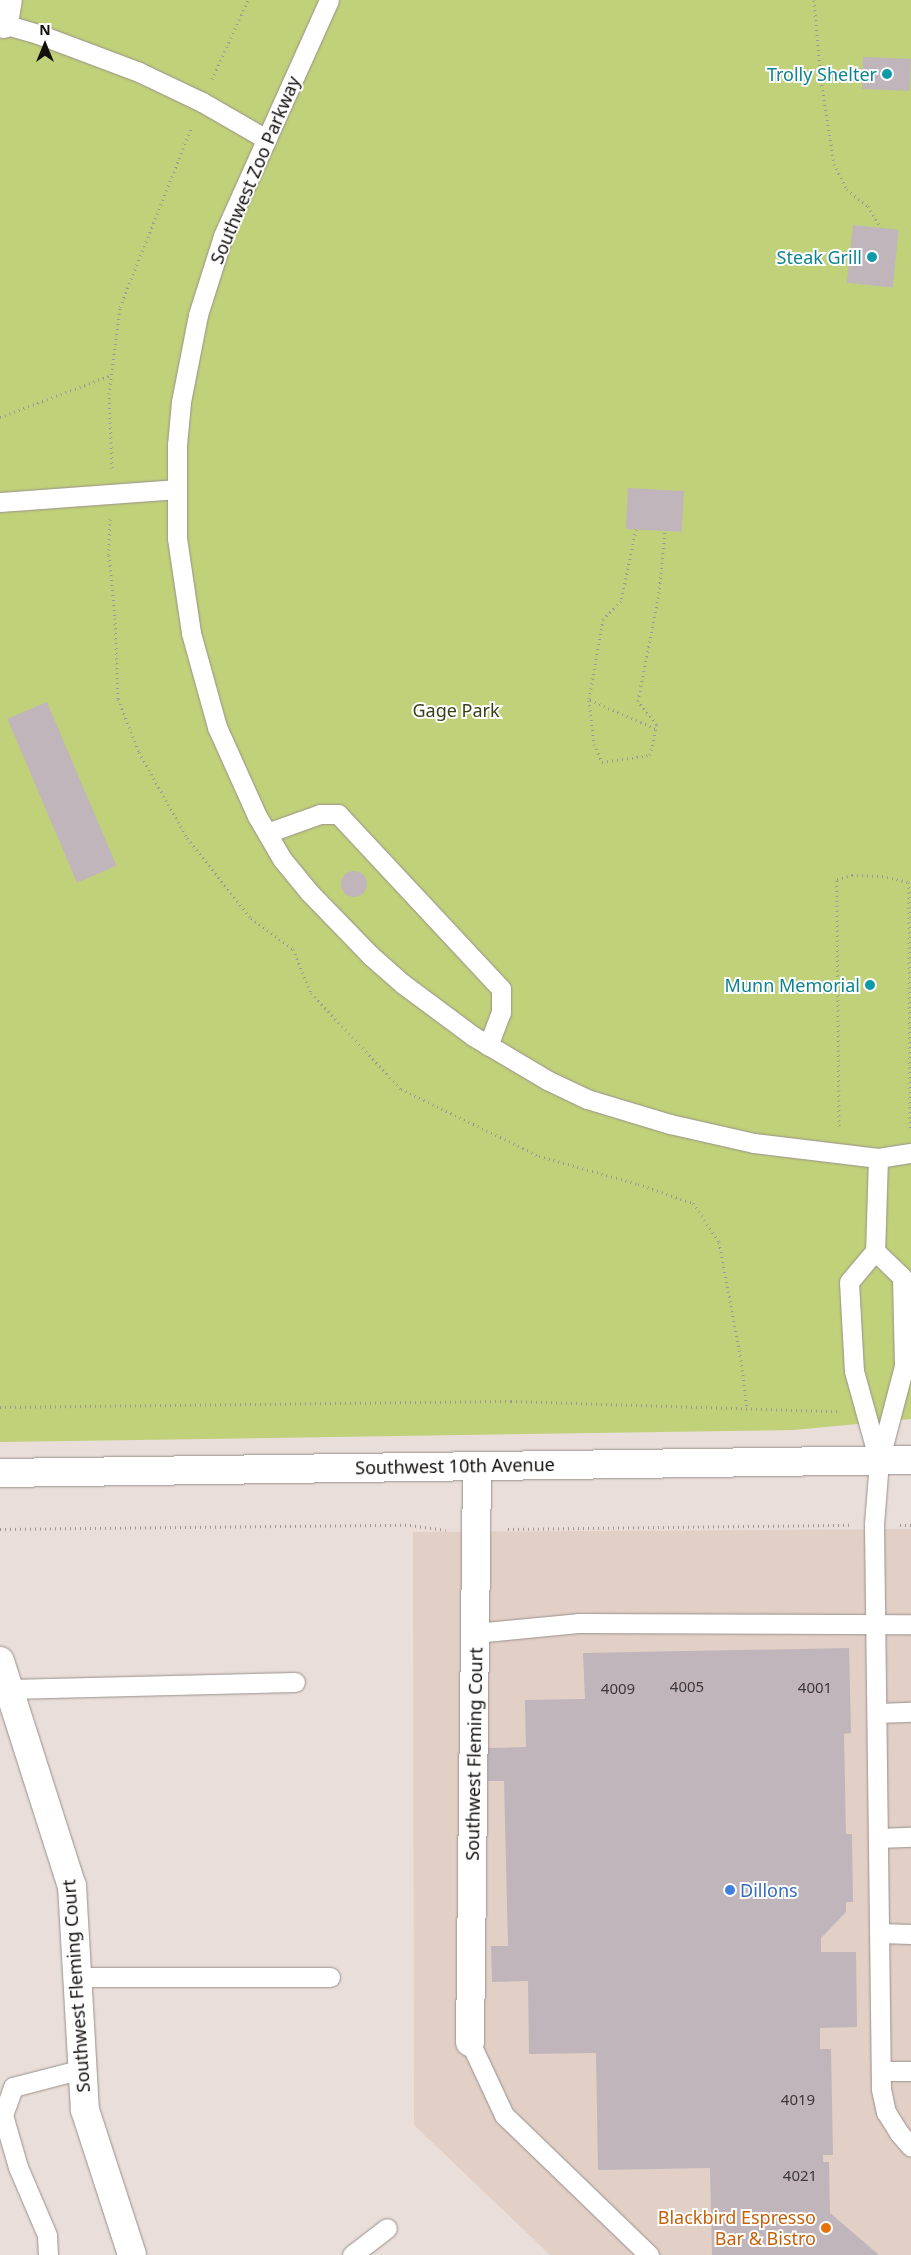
<!DOCTYPE html>
<html>
<head>
<meta charset="utf-8">
<style>
	body { margin:0 }
	#map { position:relative; width:911px; height:2255px; overflow:hidden; background:#e9ded9; font-family:"Noto Sans",sans-serif }
	div>[style] { position:absolute }
	[style*='--x'] { left:calc(var(--x)*1px); top:calc(var(--y)*1px); width:calc(var(--w)*1px); rotate:calc(var(--a)*1deg) }
	.built>* { inset:0; background:#e2d0c7 }
	.green>* { inset:0; background:#c0d179 }
	.building>* { inset:0; background:#bfb5ba; transform-origin:0 0 }
	.round { border-radius:50% }
	.path>* { height:3px; margin-top:-1.5px; transform-origin:0; background:repeating-linear-gradient(90deg,#9f9793 0 1px,transparent 0 5px) }
	.roads { filter:drop-shadow(0 0 1px #9a908b) drop-shadow(0 0 1px #9a908b) }
	.service>* { height:19px; margin:-9.5px; padding:0 9.5px; transform-origin:9.5px; border-radius:9.5px; background:#fff }
	.minor>* { height:28px; margin:-14px; padding:0 14px; transform-origin:14px; border-radius:14px; background:#fff }
	.secondary>* { height:28px; margin:-14px; padding:0 14px; transform-origin:14px; border-radius:14px; background:#fff }
	.dots>* { width:14px; height:14px; translate:-50% -50%; box-sizing:border-box; border:2px solid #fff; border-radius:50% }
	span { translate:-50% -50%; white-space:nowrap; text-align:center; line-height:1.15; -webkit-text-stroke:4px #fff; paint-order:stroke }
	.number-label { font-size:15px; color:#3d3838 }
	.number-label span { -webkit-text-stroke-width:0 }
	.culture-label { font-size:18px; color:#0d838f }
	.right { translate:-100% -50%; text-align:right }
	.street-label { font-size:18px; color:#120f0d }
	.park-label { font-size:18px; color:#373e18 }
	.shop-label { font-size:18px; color:#366cbe }
	.left { translate:0 -50%; text-align:left }
	.food-label { font-size:18px; color:#c56008 }
	.north { position:absolute; left:20px; top:20px; width:50px; height:50px; -webkit-text-stroke:4px #fff; paint-order:stroke; rotate:0deg; font-size:14px; font-weight:700; line-height:20px; text-align:center; color:#120f0d }
	.north::after { content:''; display:block; margin:auto; width:18px; height:22px; background:#120f0d; clip-path:polygon(50% 0,100% 100%,50% 72%,0 100%) }
</style>
</head>
<body>
<div id="map">
	<div class="built">
		<i style="clip-path:polygon(911px 1529px,911px 2255px,550px 2255px,414px 2125px,413px 1532px)"></i>
	</div>
	<div class="green">
		<i style="clip-path:polygon(0 0,911px 0,911px 1419px,793px 1430px,0 1442px)"></i>
	</div>
	<div class="building">
		<i style="left:863px;top:57px;width:48px;height:32px;rotate:2deg"></i>
		<i style="left:853px;top:225px;width:46px;height:58px;rotate:6deg"></i>
		<i style="left:628px;top:488px;width:56px;height:41px;rotate:3deg"></i>
		<i style="left:47px;top:702px;width:178px;height:43px;rotate:67deg"></i>
		<i class="round" style="left:341px;top:871px;width:26px;height:26px"></i>
		<i style="clip-path:polygon(849px 1648px,851px 1733px,844px 1734px,846px 1834px,852px 1834px,853px 1902px,846px 1902px,846px 1912px,821px 1938px,821px 1952px,856px 1952px,857px 2027px,820px 2028px,820px 2049px,831px 2049px,833px 2155px,823px 2155px,823px 2162px,829px 2162px,830px 2213px,879px 2255px,712px 2255px,710px 2168px,598px 2170px,596px 2053px,529px 2054px,528px 1981px,492px 1982px,491px 1946px,508px 1946px,504px 1781px,488px 1781px,488px 1748px,526px 1747px,525px 1700px,585px 1699px,583px 1653px)"></i>
	</div>
	<div class="path">
		<i style="--x:814;--y:0;--w:80;--a:85"></i>
		<i style="--x:821;--y:80;--w:85;--a:81.2"></i>
		<i style="--x:834;--y:164;--w:28;--a:63"></i>
		<i style="--x:847;--y:189;--w:27;--a:39"></i>
		<i style="--x:868;--y:206;--w:21;--a:59"></i>
		<i style="--x:212;--y:79;--w:87;--a:-65.5"></i>
		<i style="--x:0;--y:417;--w:119;--a:-20.7"></i>
		<i style="--x:112;--y:468;--w:74;--a:-92.3"></i>
		<i style="--x:109;--y:394;--w:88;--a:-82.8"></i>
		<i style="--x:120;--y:307;--w:195;--a:-68.3"></i>
		<i style="--x:110;--y:519;--w:36;--a:92"></i>
		<i style="--x:109;--y:555;--w:63;--a:84.6"></i>
		<i style="--x:115;--y:618;--w:81;--a:87.9"></i>
		<i style="--x:118;--y:699;--w:57;--a:68.4"></i>
		<i style="--x:139;--y:752;--w:98;--a:60.8"></i>
		<i style="--x:187;--y:838;--w:102;--a:51.3"></i>
		<i style="--x:251;--y:918;--w:52;--a:36.4"></i>
		<i style="--x:293;--y:949;--w:48;--a:67.8"></i>
		<i style="--x:311;--y:993;--w:132;--a:46.8"></i>
		<i style="--x:401;--y:1089;--w:153;--a:25.9"></i>
		<i style="--x:539;--y:1156;--w:103;--a:15.8"></i>
		<i style="--x:638;--y:1184;--w:58;--a:19.1"></i>
		<i style="--x:693;--y:1203;--w:47;--a:56.3"></i>
		<i style="--x:719;--y:1242;--w:120;--a:79.4"></i>
		<i style="--x:741;--y:1360;--w:49;--a:83"></i>
		<i style="--x:636;--y:529;--w:74;--a:101.8"></i>
		<i style="--x:621;--y:601;--w:25;--a:135"></i>
		<i style="--x:603;--y:619;--w:82;--a:99.8"></i>
		<i style="--x:589;--y:700;--w:44;--a:83.5"></i>
		<i style="--x:594;--y:744;--w:20;--a:66"></i>
		<i style="--x:602;--y:762;--w:49;--a:-8.3"></i>
		<i style="--x:650;--y:755;--w:32;--a:-77"></i>
		<i style="--x:657;--y:724;--w:30;--a:-130"></i>
		<i style="--x:638;--y:701;--w:110;--a:-79"></i>
		<i style="--x:659;--y:593;--w:62;--a:-84.5"></i>
		<i style="--x:590;--y:700;--w:72;--a:23.7"></i>
		<i style="--x:839;--y:1126;--w:247;--a:-90.5"></i>
		<i style="--x:837;--y:879;--w:16;--a:-15"></i>
		<i style="--x:852;--y:875;--w:30;--a:2"></i>
		<i style="--x:882;--y:876;--w:28;--a:13"></i>
		<i style="--x:909;--y:882;--w:246;--a:89.8"></i>
		<i style="--x:0;--y:1407;--w:511;--a:-0.67"></i>
		<i style="--x:511;--y:1401;--w:327;--a:1.8"></i>
		<i style="--x:900;--y:1525;--w:11;--a:0"></i>
		<i style="--x:0;--y:1529;--w:410;--a:-0.6"></i>
		<i style="--x:410;--y:1525;--w:36;--a:8"></i>
		<i style="--x:508;--y:1529;--w:341;--a:-0.7"></i>
	</div>
	<div class="roads">
		<div class="service">
			<i style="--x:329;--y:0;--w:259;--a:114.2"></i>
			<i style="--x:223;--y:236;--w:83;--a:107.6"></i>
			<i style="--x:198;--y:315;--w:89;--a:101.1"></i>
			<i style="--x:181;--y:402;--w:43;--a:95.3"></i>
			<i style="--x:177;--y:445;--w:93;--a:90"></i>
			<i style="--x:177;--y:538;--w:96;--a:81.6"></i>
			<i style="--x:191;--y:633;--w:98;--a:74.5"></i>
			<i style="--x:217;--y:727;--w:98;--a:65.8"></i>
			<i style="--x:257;--y:816;--w:50;--a:59.8"></i>
			<i style="--x:282;--y:859;--w:43;--a:50.7"></i>
			<i style="--x:309;--y:892;--w:88;--a:45.9"></i>
			<i style="--x:370;--y:955;--w:44;--a:41.3"></i>
			<i style="--x:403;--y:984;--w:87;--a:36.6"></i>
			<i style="--x:473;--y:1036;--w:86;--a:30.7"></i>
			<i style="--x:547;--y:1080;--w:44;--a:25.4"></i>
			<i style="--x:587;--y:1099;--w:87;--a:16.8"></i>
			<i style="--x:670;--y:1124;--w:86;--a:12.7"></i>
			<i style="--x:754;--y:1143;--w:125;--a:6.9"></i>
			<i style="--x:878;--y:1158;--w:33;--a:-9"></i>
			<i style="--x:0;--y:23;--w:40;--a:16"></i>
			<i style="--x:38;--y:34;--w:108;--a:20.6"></i>
			<i style="--x:139;--y:72;--w:70;--a:25.5"></i>
			<i style="--x:202;--y:102;--w:74;--a:30"></i>
			<i style="--x:0;--y:502;--w:176;--a:-4.2"></i>
			<i style="--x:267;--y:833;--w:56;--a:-19.7"></i>
			<i style="--x:320;--y:814;--w:18;--a:0"></i>
			<i style="--x:338;--y:814;--w:239;--a:47"></i>
			<i style="--x:501;--y:989;--w:23;--a:90"></i>
			<i style="--x:501;--y:1012;--w:36;--a:111"></i>
			<i style="--x:878;--y:1158;--w:93;--a:91.8"></i>
			<i style="--x:875;--y:1251;--w:40;--a:130"></i>
			<i style="--x:849;--y:1282;--w:89;--a:86.8"></i>
			<i style="--x:854;--y:1371;--w:93;--a:74.5"></i>
			<i style="--x:875;--y:1251;--w:37;--a:44"></i>
			<i style="--x:902;--y:1277;--w:89;--a:88.7"></i>
			<i style="--x:904;--y:1366;--w:98;--a:104.7"></i>
			<i style="--x:879;--y:1461;--w:64;--a:94.5"></i>
			<i style="--x:874;--y:1525;--w:564;--a:89.29"></i>
			<i style="--x:881;--y:2089;--w:24;--a:78"></i>
			<i style="--x:886;--y:2112;--w:25;--a:58"></i>
			<i style="--x:899;--y:2133;--w:18;--a:49"></i>
			<i style="--x:475;--y:1633;--w:103;--a:-5.5"></i>
			<i style="--x:578;--y:1623;--w:333;--a:0.2"></i>
			<i style="--x:9;--y:1689;--w:286;--a:-1.4"></i>
			<i style="--x:877;--y:1713;--w:34;--a:-2"></i>
			<i style="--x:878;--y:1838;--w:33;--a:-2"></i>
			<i style="--x:879;--y:1933;--w:32;--a:2"></i>
			<i style="--x:77;--y:1977;--w:253;--a:0"></i>
			<i style="--x:470;--y:2042;--w:81;--a:65"></i>
			<i style="--x:504;--y:2115;--w:202;--a:44"></i>
			<i style="--x:881;--y:2071;--w:30;--a:0"></i>
			<i style="--x:48;--y:2255;--w:20;--a:-93"></i>
			<i style="--x:47;--y:2235;--w:74;--a:-113.1"></i>
			<i style="--x:18;--y:2167;--w:54;--a:-106.1"></i>
			<i style="--x:3;--y:2115;--w:30;--a:-70"></i>
			<i style="--x:13;--y:2087;--w:71;--a:-14.6"></i>
			<i style="--x:352;--y:2255;--w:44;--a:-37.6"></i>
		</div>
		<div class="minor">
			<i style="--x:4;--y:24;--w:24;--a:-81"></i>
			<i style="--x:0;--y:1661;--w:236;--a:72.3"></i>
			<i style="--x:72;--y:1886;--w:224;--a:86.7"></i>
			<i style="--x:85;--y:2110;--w:152;--a:72"></i>
			<i style="--x:470;--y:2042;--w:576;--a:-89.3"></i>
		</div>
		<div class="secondary">
			<i style="--x:0;--y:1473;--w:911;--a:-0.82"></i>
		</div>
	</div>
	<div class="dots">
		<i style="left:887px;top:74px;background:#0f9aa8"></i>
		<i style="left:872px;top:257px;background:#0f9aa8"></i>
		<i style="left:870px;top:985px;background:#0f9aa8"></i>
		<i style="left:730px;top:1890px;background:#3f7fe0"></i>
		<i style="left:826px;top:2228px;background:#e8710a"></i>
	</div>
	<div class="number-label">
		<span style="left:687px;top:1687px">4005</span>
		<span style="left:815px;top:1688px">4001</span>
		<span style="left:618px;top:1689px">4009</span>
		<span style="left:798px;top:2100px">4019</span>
		<span style="left:800px;top:2176px">4021</span>
	</div>
	<div class="culture-label">
		<span class="right" style="left:877px;top:74px">Trolly Shelter</span>
		<span class="right" style="left:862px;top:257px">Steak Grill</span>
		<span class="right" style="left:860px;top:985px">Munn Memorial</span>
	</div>
	<div class="street-label">
		<span style="left:255px;top:170px;rotate:-67deg">Southwest Zoo Parkway</span>
		<span style="left:455px;top:1466px;rotate:-1deg">Southwest 10th Avenue</span>
		<span style="left:474px;top:1754px;rotate:-89deg">Southwest Fleming Court</span>
		<span style="left:76px;top:1986px;rotate:-94deg">Southwest Fleming Court</span>
	</div>
	<div class="park-label">
		<span style="left:456px;top:710px">Gage Park</span>
	</div>
	<div class="shop-label">
		<span class="left" style="left:740px;top:1890px">Dillons</span>
	</div>
	<div class="food-label">
		<span class="right" style="left:816px;top:2228px">Blackbird Espresso<br>Bar &amp; Bistro</span>
	</div>
	<div class="north">N</div>
</div>
</body>
</html>
